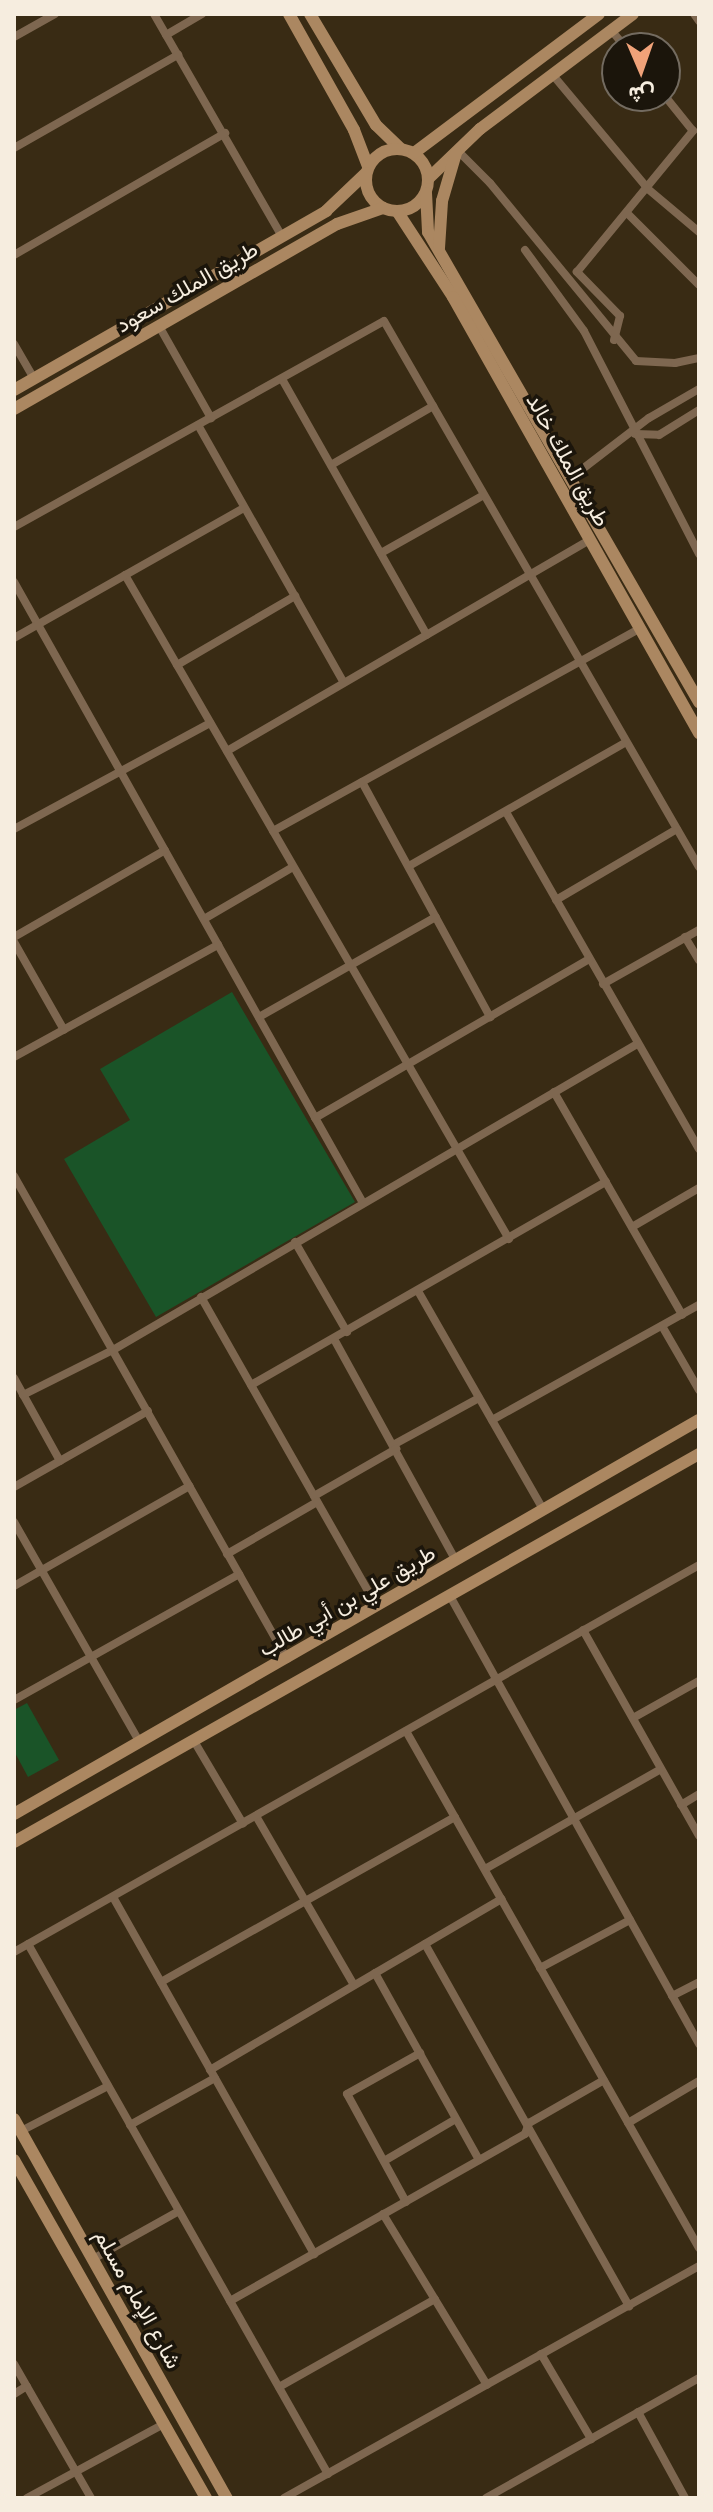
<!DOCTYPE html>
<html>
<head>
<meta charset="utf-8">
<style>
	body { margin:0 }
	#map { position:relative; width:713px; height:2512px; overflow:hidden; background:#392b14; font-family:"Fira Sans",Vazirmatn,sans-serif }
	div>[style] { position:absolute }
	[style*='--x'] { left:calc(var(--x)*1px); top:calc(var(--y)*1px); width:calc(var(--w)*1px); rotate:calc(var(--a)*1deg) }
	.green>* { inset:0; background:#1a5428 }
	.street>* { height:8px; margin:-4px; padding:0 4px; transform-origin:4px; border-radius:4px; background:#7e6750 }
	.secondary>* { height:12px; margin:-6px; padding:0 6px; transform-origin:6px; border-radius:6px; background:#ab8761 }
	.secondary>.ring { margin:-6px; padding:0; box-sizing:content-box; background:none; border:12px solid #ab8761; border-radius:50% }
	span { translate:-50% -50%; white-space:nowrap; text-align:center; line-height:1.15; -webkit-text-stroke:7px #1b150b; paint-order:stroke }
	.street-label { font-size:22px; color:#f6eddf }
	.frame { position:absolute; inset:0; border:16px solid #f6eddf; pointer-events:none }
	.north { position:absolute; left:601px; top:32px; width:80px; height:80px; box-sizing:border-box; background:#1b150b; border:2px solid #736b60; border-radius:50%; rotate:178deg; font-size:22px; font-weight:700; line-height:32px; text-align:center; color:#f6eddf }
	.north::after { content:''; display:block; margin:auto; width:28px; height:36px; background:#f0a279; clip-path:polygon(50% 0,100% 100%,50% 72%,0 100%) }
</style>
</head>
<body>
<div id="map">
	<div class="green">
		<i style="clip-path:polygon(232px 992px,355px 1202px,156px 1317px,64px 1159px,130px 1120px,100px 1069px)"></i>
		<i style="clip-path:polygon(27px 1703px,59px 1760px,28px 1777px,14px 1751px,14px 1710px)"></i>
	</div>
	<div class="street">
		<i style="--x:154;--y:14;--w:255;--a:60.1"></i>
		<i style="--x:694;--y:14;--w:9;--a:54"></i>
		<i style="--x:611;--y:30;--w:23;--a:50"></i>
		<i style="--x:166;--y:35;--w:42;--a:-30.3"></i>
		<i style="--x:14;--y:37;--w:47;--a:-29.3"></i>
		<i style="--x:552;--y:74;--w:150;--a:50.1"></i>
		<i style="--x:648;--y:189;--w:67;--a:40.1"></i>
		<i style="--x:14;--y:148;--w:189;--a:-29.6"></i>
		<i style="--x:457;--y:150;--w:47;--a:45"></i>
		<i style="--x:490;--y:183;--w:230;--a:50.6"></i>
		<i style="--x:636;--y:361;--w:39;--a:3"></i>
		<i style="--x:675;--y:363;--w:25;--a:-12"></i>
		<i style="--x:629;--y:215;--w:99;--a:45"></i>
		<i style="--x:525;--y:250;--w:100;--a:53.9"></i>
		<i style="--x:584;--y:331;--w:251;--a:62.7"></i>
		<i style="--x:14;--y:255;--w:244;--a:-30"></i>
		<i style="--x:159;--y:326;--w:106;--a:60.5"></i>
		<i style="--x:614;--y:340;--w:25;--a:-76"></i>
		<i style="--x:620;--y:316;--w:62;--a:-134.3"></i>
		<i style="--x:577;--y:272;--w:183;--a:-50.6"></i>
		<i style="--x:693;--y:131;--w:45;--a:-128.7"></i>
		<i style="--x:14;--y:344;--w:39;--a:60"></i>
		<i style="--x:282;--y:379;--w:294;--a:60.5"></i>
		<i style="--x:198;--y:425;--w:296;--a:60.5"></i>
		<i style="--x:635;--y:434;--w:24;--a:2"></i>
		<i style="--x:659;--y:435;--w:47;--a:-32"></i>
		<i style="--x:331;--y:465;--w:118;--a:-30"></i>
		<i style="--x:572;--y:477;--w:97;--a:-37.5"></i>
		<i style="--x:649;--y:418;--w:58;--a:-30.1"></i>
		<i style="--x:14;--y:527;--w:423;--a:-29.1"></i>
		<i style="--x:384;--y:321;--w:630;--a:60.02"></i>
		<i style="--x:381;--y:553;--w:118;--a:-29.4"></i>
		<i style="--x:125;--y:575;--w:767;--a:59.96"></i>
		<i style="--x:14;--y:582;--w:710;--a:60.66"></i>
		<i style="--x:14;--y:638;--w:264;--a:-29.5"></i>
		<i style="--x:177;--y:665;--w:137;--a:-30.3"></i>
		<i style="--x:227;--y:751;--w:420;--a:-30.2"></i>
		<i style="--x:362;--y:782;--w:268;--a:61.4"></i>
		<i style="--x:506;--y:812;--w:388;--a:60.2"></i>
		<i style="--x:14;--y:829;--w:223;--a:-28.4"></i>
		<i style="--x:273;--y:831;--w:419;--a:-28.9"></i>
		<i style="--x:409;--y:866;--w:250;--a:-29.7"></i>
		<i style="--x:556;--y:900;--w:140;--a:-30.4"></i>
		<i style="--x:204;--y:919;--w:103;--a:-30.3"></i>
		<i style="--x:14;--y:937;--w:174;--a:-29.9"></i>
		<i style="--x:685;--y:937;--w:27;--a:59"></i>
		<i style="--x:14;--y:942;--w:101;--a:60.4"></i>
		<i style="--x:603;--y:984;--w:110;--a:-29.4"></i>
		<i style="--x:259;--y:1017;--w:203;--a:-29.5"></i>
		<i style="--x:14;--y:1057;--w:233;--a:-28.8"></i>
		<i style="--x:554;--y:1092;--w:257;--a:60.1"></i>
		<i style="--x:315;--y:1118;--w:317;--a:-30.1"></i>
		<i style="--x:14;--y:1176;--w:555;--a:60.52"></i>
		<i style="--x:632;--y:1227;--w:78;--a:-30.2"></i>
		<i style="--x:295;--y:1242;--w:104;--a:60"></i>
		<i style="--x:418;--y:1291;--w:251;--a:60.2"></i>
		<i style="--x:201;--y:1297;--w:356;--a:60.4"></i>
		<i style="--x:662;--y:1326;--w:74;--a:60"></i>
		<i style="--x:334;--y:1339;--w:253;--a:61.2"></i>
		<i style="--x:14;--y:1378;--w:95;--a:61"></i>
		<i style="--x:251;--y:1385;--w:409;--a:-29.8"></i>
		<i style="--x:23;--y:1395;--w:101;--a:-26.6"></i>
		<i style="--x:113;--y:1350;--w:607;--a:-30.28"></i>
		<i style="--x:492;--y:1420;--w:237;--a:-29.1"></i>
		<i style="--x:393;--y:1445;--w:98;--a:-28.7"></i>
		<i style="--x:14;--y:1487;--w:154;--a:-29.6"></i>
		<i style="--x:314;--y:1496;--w:95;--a:-29.8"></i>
		<i style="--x:14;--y:1522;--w:254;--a:60.3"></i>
		<i style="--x:227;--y:1554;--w:104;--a:-30"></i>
		<i style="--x:14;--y:1586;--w:202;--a:-29.7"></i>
		<i style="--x:450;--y:1596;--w:513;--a:60.93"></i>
		<i style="--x:583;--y:1630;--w:236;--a:60.6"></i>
		<i style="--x:14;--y:1700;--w:258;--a:-29.2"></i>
		<i style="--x:633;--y:1718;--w:76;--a:-29.3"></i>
		<i style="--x:406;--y:1731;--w:594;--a:60.46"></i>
		<i style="--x:194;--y:1741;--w:96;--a:59.4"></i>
		<i style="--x:681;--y:1805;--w:21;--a:-31"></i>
		<i style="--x:256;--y:1816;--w:195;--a:59.9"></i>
		<i style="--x:485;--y:1869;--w:202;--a:-29.6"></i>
		<i style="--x:113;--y:1897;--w:410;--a:60.6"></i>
		<i style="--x:28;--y:1944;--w:609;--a:60.49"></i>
		<i style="--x:425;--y:1944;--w:416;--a:60.6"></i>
		<i style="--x:14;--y:1952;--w:787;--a:-29.46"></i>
		<i style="--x:540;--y:1968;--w:102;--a:-28.1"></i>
		<i style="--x:375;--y:1973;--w:214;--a:60.9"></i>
		<i style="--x:161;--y:1982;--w:337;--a:-29.3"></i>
		<i style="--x:672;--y:1996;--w:30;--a:-27"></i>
		<i style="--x:210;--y:2070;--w:338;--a:-30.4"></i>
		<i style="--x:628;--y:2123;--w:82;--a:-30.6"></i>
		<i style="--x:130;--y:2125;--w:97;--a:-28.9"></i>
		<i style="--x:21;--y:2131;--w:98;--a:-27.3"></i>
		<i style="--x:384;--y:2161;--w:83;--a:-30.3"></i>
		<i style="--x:406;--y:2202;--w:123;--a:-118.6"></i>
		<i style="--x:347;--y:2094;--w:84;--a:-29.3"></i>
		<i style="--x:383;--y:2214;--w:200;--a:58.7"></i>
		<i style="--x:93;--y:2259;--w:98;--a:-29.2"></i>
		<i style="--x:230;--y:2301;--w:339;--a:-29.5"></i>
		<i style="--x:525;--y:2134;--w:12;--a:-70"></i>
		<i style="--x:529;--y:2123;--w:86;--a:-29.8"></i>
		<i style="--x:541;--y:2354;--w:99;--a:59.5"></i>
		<i style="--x:14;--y:2364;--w:155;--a:60.1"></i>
		<i style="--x:279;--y:2387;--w:179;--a:-29.4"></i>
		<i style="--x:14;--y:2394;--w:15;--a:-32"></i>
		<i style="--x:638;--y:2412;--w:98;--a:61.3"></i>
		<i style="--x:27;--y:2498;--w:156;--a:-28.4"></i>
		<i style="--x:284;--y:2498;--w:475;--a:-29.2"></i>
		<i style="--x:486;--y:2498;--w:244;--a:-29.4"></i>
	</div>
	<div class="secondary">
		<i style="--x:289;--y:14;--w:133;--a:60.7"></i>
		<i style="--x:354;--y:130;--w:39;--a:69"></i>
		<i style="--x:310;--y:14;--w:129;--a:59.3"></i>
		<i style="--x:376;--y:125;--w:33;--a:44"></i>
		<i class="ring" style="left:366px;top:149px;width:50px;height:50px"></i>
		<i style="--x:414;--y:153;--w:231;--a:-36.9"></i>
		<i style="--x:429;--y:178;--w:71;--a:-43.9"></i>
		<i style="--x:480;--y:129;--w:191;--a:-36.9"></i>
		<i style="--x:426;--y:193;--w:39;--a:87"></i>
		<i style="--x:428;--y:232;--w:543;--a:60.03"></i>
		<i style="--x:397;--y:211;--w:103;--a:56.9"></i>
		<i style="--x:453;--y:297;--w:501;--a:60.57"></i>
		<i style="--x:439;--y:248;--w:47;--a:-86.3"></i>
		<i style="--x:442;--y:201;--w:50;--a:-73.7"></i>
		<i style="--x:14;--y:390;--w:360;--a:-29.8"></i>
		<i style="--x:326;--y:211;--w:55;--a:-43.5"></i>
		<i style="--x:14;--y:409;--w:372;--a:-29.8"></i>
		<i style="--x:337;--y:224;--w:49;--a:-19.2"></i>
		<i style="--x:14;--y:1814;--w:790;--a:-29.91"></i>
		<i style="--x:14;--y:1842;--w:787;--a:-29.53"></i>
		<i style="--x:14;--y:2119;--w:435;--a:60.7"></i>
		<i style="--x:14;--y:2160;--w:389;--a:60.4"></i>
	</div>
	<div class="street-label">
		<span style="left:187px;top:287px;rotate:-30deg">طريق الملك سعود</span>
		<span style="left:568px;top:460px;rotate:61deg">طريق الملك خالد</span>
		<span style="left:347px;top:1601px;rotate:-30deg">طريق علي بن أبي طالب</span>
		<span style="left:138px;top:2299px;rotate:61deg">شارع الإمام مسلم</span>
	</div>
	<div class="frame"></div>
	<div class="north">ش</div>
</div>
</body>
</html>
